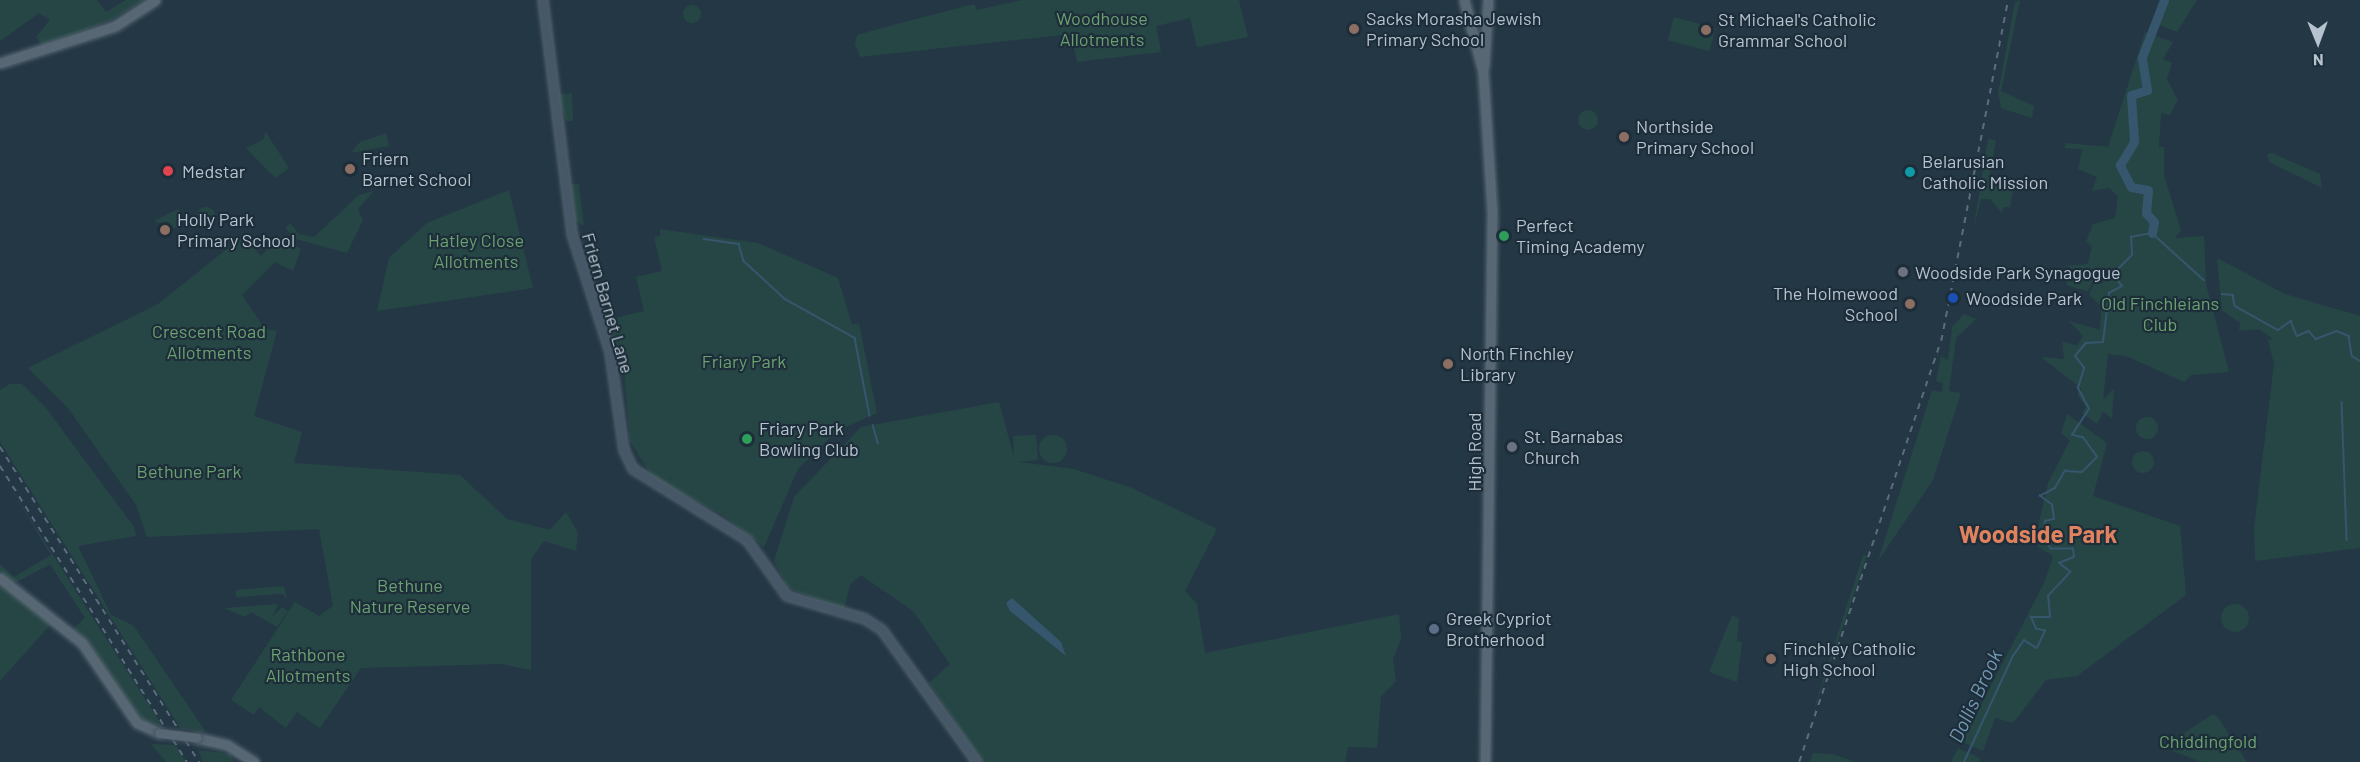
<!DOCTYPE html>
<html>
<head>
<meta charset="utf-8">
<style>
	body { margin:0 }
	#map { position:relative; width:2360px; height:762px; overflow:hidden; background:#243745; font-family:Barlow,sans-serif }
	div>[style] { position:absolute }
	[style*='--x'] { left:calc(var(--x)*1px); top:calc(var(--y)*1px); width:calc(var(--w)*1px); rotate:calc(var(--a)*1deg) }
	.green>* { inset:0; background:#264645; transform-origin:0 0 }
	.round { border-radius:50% }
	.water>* { inset:0; background:#36566e }
	.stream>* { height:1.5px; margin:-0.75px; padding:0 0.75px; transform-origin:0.75px; border-radius:0.75px; background:#36566e }
	.river>* { height:9px; margin:-4.5px; padding:0 4.5px; transform-origin:4.5px; border-radius:4.5px; background:#36566e }
	.roads { filter:drop-shadow(0 0 2px #576672) drop-shadow(0 0 2px #576672) }
	.secondary>* { height:8px; margin:-4px; padding:0 4px; transform-origin:4px; border-radius:4px; background:#465868 }
	.primary>* { height:9px; margin:-4.5px; padding:0 4.5px; transform-origin:4.5px; border-radius:4.5px; background:#576874 }
	.rail>* { height:1.5px; margin-top:-0.75px; transform-origin:0; background:repeating-linear-gradient(90deg,#5a6d7c 0 6px,transparent 0 12px) }
	.bridges { filter:drop-shadow(0 0 2px #42525e) drop-shadow(0 0 2px #42525e) }
	.primary-bridge>* { height:9px; margin:-4.5px; padding:0 4.5px; transform-origin:4.5px; border-radius:4.5px; background:#576874 }
	.dots>* { width:16px; height:16px; translate:-50% -50%; box-sizing:border-box; border:3px solid #1d2e3a; border-radius:50% }
	span { translate:-50% -50%; white-space:nowrap; text-align:center; line-height:1.15; -webkit-text-stroke:4.5px #1d2e3a; paint-order:stroke }
	.park-label { font-size:18px; color:#6ba16f }
	.poi-label { font-size:18px; color:#b6c3ce }
	.left { translate:0 -50%; text-align:left }
	.right { translate:-100% -50%; text-align:right }
	.street-label { font-size:18px; color:#b6c3ce }
	.water-label { font-size:20px; color:#7399b4; font-style:italic }
	.district-label { font-size:24px; color:#e1825e; font-weight:700 }
	.north { position:absolute; left:2288px; top:12px; width:60px; height:60px; -webkit-text-stroke:4px #1d2e3a; paint-order:stroke; rotate:179deg; font-size:16px; font-weight:700; line-height:24px; text-align:center; color:#b6c3ce }
	.north::after { content:''; display:block; margin:auto; width:21px; height:27px; background:#b6c3ce; clip-path:polygon(50% 0,100% 100%,50% 72%,0 100%) }
</style>
</head>
<body>
<div id="map">
	<div class="green">
		<i style="clip-path:polygon(0 0,97px 0,106px 12px,126px 0,145px 0,111px 20px,42px 46px,36px 37px,50px 20px,39px 13px,0 41px)"></i>
		<i style="clip-path:polygon(1022px 0,1239px 0,1248px 37px,1197px 47px,1190px 18px,1156px 26px,1161px 52px,1077px 62px,1071px 34px,860px 57px,855px 44px,857px 35px,893px 25px,974px 4px,977px 10px)"></i>
		<i style="clip-path:polygon(2020px 0,2001px 91px,2034px 106px,2032px 118px,2001px 108px,1998px 93px,2015px 2px)"></i>
		<i style="clip-path:polygon(2162px 0,2197px 0,2177px 32px,2152px 22px)"></i>
		<i class="round" style="left:683px;top:5px;width:18px;height:18px"></i>
		<i style="left:1674px;top:17px;width:43px;height:24px;rotate:15deg"></i>
		<i style="clip-path:polygon(2145px 32px,2173px 42px,2163px 59px,2172px 63px,2167px 79px,2178px 100px,2170px 115px,2161px 113px,2159px 147px,2164px 147px,2164px 175px,2181px 231px,2175px 238px,2204px 236px,2206px 284px,2229px 372px,2191px 375px,2184px 382px,2126px 356px,2108px 354px,2103px 400px,2114px 389px,2112px 418px,2103px 412px,2097px 424px,2082px 413px,2086px 407px,2077px 394px,2082px 389px,2041px 357px,2064px 359px,2062px 341px,2077px 346px,2083px 336px,2069px 321px,2100px 330px,2101px 306px,2089px 295px,2095px 281px,2102px 284px,2105px 278px,2096px 274px,2088px 291px,2079px 289px,2067px 285px,2065px 276px,2088px 275px,2065px 266px,2088px 264px,2092px 246px,2086px 242px,2093px 224px,2115px 218px,2118px 196px,2109px 188px,2092px 191px,2097px 177px,2078px 169px,2082px 149px,2064px 148px,2067px 143px,2108px 147px)"></i>
		<i style="clip-path:polygon(572px 93px,573px 121px,566px 121px,558px 94px)"></i>
		<i class="round" style="left:1578px;top:110px;width:20px;height:20px"></i>
		<i style="clip-path:polygon(265px 131px,289px 168px,275px 178px,246px 148px,264px 139px)"></i>
		<i style="clip-path:polygon(386px 133px,389px 146px,351px 153px,360px 142px)"></i>
		<i style="clip-path:polygon(1988px 139px,1996px 140px,1989px 181px,2013px 191px,2010px 207px,2004px 207px,2002px 213px,1990px 199px,1981px 199px,1973px 231px)"></i>
		<i style="clip-path:polygon(2272px 153px,2320px 174px,2322px 188px,2269px 162px,2267px 154px)"></i>
		<i style="clip-path:polygon(571px 184px,579px 184px,584px 226px,573px 219px)"></i>
		<i style="clip-path:polygon(509px 190px,533px 288px,377px 311px,389px 258px,427px 223px)"></i>
		<i style="clip-path:polygon(374px 191px,358px 209px,363px 220px,347px 253px,296px 239px,285px 228px,290px 223px,299px 234px,314px 237px,359px 195px)"></i>
		<i class="round" style="left:196px;top:207px;width:20px;height:20px"></i>
		<i style="clip-path:polygon(178px 209px,186px 220px,174px 229px,154px 221px)"></i>
		<i style="clip-path:polygon(660px 229px,758px 243px,838px 278px,852px 325px,859px 323px,877px 413px,837px 431px,798px 469px,764px 547px,723px 515px,653px 479px,630px 441px,623px 361px,607px 320px,644px 311px,636px 277px,662px 271px,654px 237px,660px 236px)"></i>
		<i style="clip-path:polygon(243px 236px,261px 256px,280px 236px,301px 249px,293px 271px,275px 262px,242px 295px,265px 329px,277px 331px,254px 416px,302px 432px,294px 463px,460px 475px,507px 519px,550px 530px,566px 512px,578px 533px,576px 551px,544px 541px,531px 559px,531px 670px,501px 664px,361px 668px,320px 728px,297px 712px,286px 728px,259px 707px,254px 715px,231px 700px,295px 602px,319px 616px,333px 606px,319px 529px,147px 537px,136px 505px,68px 408px,28px 368px,158px 304px)"></i>
		<i style="clip-path:polygon(2217px 258px,2285px 294px,2360px 316px,2360px 548px,2255px 561px,2254px 528px,2274px 364px,2268px 340px,2273px 339px,2259px 329px,2239px 331px,2240px 323px,2222px 310px)"></i>
		<i style="clip-path:polygon(1964px 314px,1976px 319px,1956px 338px,1949px 391px,1961px 393px,1933px 480px,1878px 561px,1932px 390px,1942px 392px,1943px 383px,1936px 381px,1941px 356px,1948px 361px,1952px 327px)"></i>
		<i style="clip-path:polygon(10px 384px,22px 384px,46px 408px,134px 527px,136px 536px,78px 546px,111px 615px,133px 625px,206px 732px,181px 729px,0 442px,0 390px)"></i>
		<i style="clip-path:polygon(999px 402px,1014px 457px,1013px 436px,1036px 435px,1038px 460px,1019px 462px,1074px 469px,1132px 488px,1217px 529px,1185px 591px,1197px 604px,1205px 653px,1399px 614px,1401px 639px,1393px 659px,1396px 681px,1381px 696px,1377px 748px,1348px 747px,1345px 762px,982px 762px,929px 683px,950px 664px,913px 611px,861px 575px,850px 585px,844px 610px,788px 588px,774px 561px,794px 497px,861px 427px)"></i>
		<i style="clip-path:polygon(2067px 414px,2107px 443px,2093px 496px,2180px 526px,2186px 595px,2077px 676px,2046px 680px,2013px 723px,1995px 718px,1983px 751px,1962px 742px,2045px 581px,2053px 556px,2038px 547px,2039px 522px,2048px 483px,2070px 440px,2061px 433px)"></i>
		<i class="round" style="left:2136px;top:417px;width:22px;height:22px"></i>
		<i class="round" style="left:1039px;top:435px;width:28px;height:28px"></i>
		<i class="round" style="left:2132px;top:451px;width:22px;height:22px"></i>
		<i style="clip-path:polygon(0 471px,91px 615px,163px 727px,145px 722px,134px 711px,97px 657px,72px 630px,85px 618px,50px 564px,15px 583px,0 576px,0 564px,14px 577px,51px 555px)"></i>
		<i style="clip-path:polygon(1863px 555px,1867px 556px,1817px 702px,1814px 708px)"></i>
		<i style="clip-path:polygon(0 583px,51px 624px,0 681px)"></i>
		<i style="clip-path:polygon(284px 586px,287px 600px,283px 594px,236px 597px,236px 590px)"></i>
		<i class="round" style="left:2221px;top:604px;width:28px;height:28px"></i>
		<i style="clip-path:polygon(278px 604px,272px 617px,282px 607px,288px 611px,277px 627px,251px 612px,245px 617px,224px 608px)"></i>
		<i style="clip-path:polygon(1732px 615px,1739px 619px,1737px 641px,1742px 642px,1737px 682px,1709px 672px)"></i>
		<i style="clip-path:polygon(2213px 714px,2217px 716px,2247px 762px,2201px 762px,2168px 749px,2169px 743px)"></i>
		<i style="clip-path:polygon(151px 744px,176px 745px,186px 762px,166px 762px)"></i>
		<i style="clip-path:polygon(1958px 748px,1980px 758px,1979px 762px,1951px 762px)"></i>
		<i style="clip-path:polygon(198px 750px,231px 754px,234px 762px,203px 762px)"></i>
		<i style="clip-path:polygon(1813px 753px,1833px 754px,1855px 762px,1810px 762px)"></i>
	</div>
	<div class="water">
		<i style="clip-path:polygon(1012px 598px,1061px 642px,1066px 656px,1010px 611px,1006px 603px)"></i>
	</div>
	<div class="stream">
		<i style="--x:704;--y:239;--w:35;--a:8"></i>
		<i style="--x:739;--y:244;--w:18;--a:74"></i>
		<i style="--x:744;--y:261;--w:56;--a:42.8"></i>
		<i style="--x:785;--y:299;--w:80;--a:29.1"></i>
		<i style="--x:855;--y:338;--w:79;--a:79.1"></i>
		<i style="--x:2222;--y:294;--w:11;--a:5"></i>
		<i style="--x:2233;--y:295;--w:11;--a:80"></i>
		<i style="--x:2235;--y:306;--w:49;--a:29.2"></i>
		<i style="--x:2278;--y:330;--w:16;--a:-35"></i>
		<i style="--x:2291;--y:321;--w:16;--a:68"></i>
		<i style="--x:2297;--y:336;--w:13;--a:-23"></i>
		<i style="--x:2309;--y:331;--w:11;--a:49"></i>
		<i style="--x:2316;--y:339;--w:22;--a:-21"></i>
		<i style="--x:2337;--y:331;--w:13;--a:23"></i>
		<i style="--x:2349;--y:336;--w:20;--a:81"></i>
		<i style="--x:2352;--y:356;--w:9;--a:32"></i>
		<i style="--x:2342;--y:402;--w:138;--a:87.9"></i>
		<i style="--x:873;--y:425;--w:19;--a:74"></i>
		<i style="--x:1964;--y:762;--w:117;--a:-65.2"></i>
		<i style="--x:2013;--y:656;--w:19;--a:-55"></i>
		<i style="--x:2024;--y:640;--w:15;--a:32"></i>
		<i style="--x:2037;--y:648;--w:19;--a:-65"></i>
		<i style="--x:2045;--y:631;--w:9;--a:-167"></i>
		<i style="--x:2036;--y:629;--w:13;--a:-113"></i>
		<i style="--x:2031;--y:617;--w:19;--a:0"></i>
		<i style="--x:2050;--y:617;--w:21;--a:-95"></i>
		<i style="--x:2048;--y:596;--w:33;--a:-47"></i>
		<i style="--x:2070;--y:572;--w:14;--a:-141"></i>
		<i style="--x:2059;--y:563;--w:16;--a:-22"></i>
		<i style="--x:2074;--y:557;--w:8;--a:-97"></i>
		<i style="--x:2073;--y:549;--w:22;--a:180"></i>
		<i style="--x:2051;--y:549;--w:13;--a:-129"></i>
		<i style="--x:2043;--y:539;--w:18;--a:-84"></i>
		<i style="--x:2045;--y:521;--w:9;--a:-13"></i>
		<i style="--x:2054;--y:519;--w:14;--a:-98"></i>
		<i style="--x:2052;--y:505;--w:15;--a:-143"></i>
		<i style="--x:2040;--y:496;--w:17;--a:-28"></i>
		<i style="--x:2055;--y:488;--w:20;--a:-60"></i>
		<i style="--x:2065;--y:471;--w:17;--a:3"></i>
		<i style="--x:2082;--y:472;--w:21;--a:-45"></i>
		<i style="--x:2097;--y:457;--w:24;--a:-126"></i>
		<i style="--x:2083;--y:438;--w:11;--a:-165"></i>
		<i style="--x:2072;--y:435;--w:31;--a:-57"></i>
		<i style="--x:2089;--y:409;--w:24;--a:-118"></i>
		<i style="--x:2078;--y:388;--w:21;--a:-73"></i>
		<i style="--x:2084;--y:368;--w:15;--a:-127"></i>
		<i style="--x:2075;--y:356;--w:17;--a:-50"></i>
		<i style="--x:2086;--y:343;--w:17;--a:-3"></i>
		<i style="--x:2103;--y:342;--w:49;--a:-83"></i>
		<i style="--x:2109;--y:293;--w:15;--a:-28"></i>
		<i style="--x:2122;--y:286;--w:15;--a:-132"></i>
		<i style="--x:2112;--y:275;--w:28;--a:-45"></i>
		<i style="--x:2132;--y:255;--w:18;--a:-93"></i>
		<i style="--x:2131;--y:237;--w:21;--a:-11"></i>
		<i style="--x:2152;--y:233;--w:70;--a:42.1"></i>
	</div>
	<div class="river">
		<i style="--x:2152;--y:233;--w:11;--a:-80"></i>
		<i style="--x:2154;--y:222;--w:12;--a:-132"></i>
		<i style="--x:2146;--y:213;--w:23;--a:-85"></i>
		<i style="--x:2148;--y:190;--w:17;--a:-170"></i>
		<i style="--x:2131;--y:187;--w:25;--a:-117"></i>
		<i style="--x:2120;--y:165;--w:27;--a:-59"></i>
		<i style="--x:2134;--y:142;--w:47;--a:-93.7"></i>
		<i style="--x:2131;--y:95;--w:17;--a:-17"></i>
		<i style="--x:2147;--y:90;--w:33;--a:-99"></i>
		<i style="--x:2142;--y:57;--w:61;--a:-68.9"></i>
	</div>
	<div class="roads">
		<div class="secondary">
			<i style="--x:543;--y:0;--w:236;--a:82.9"></i>
			<i style="--x:572;--y:234;--w:124;--a:72.1"></i>
			<i style="--x:610;--y:352;--w:99;--a:81.9"></i>
			<i style="--x:624;--y:450;--w:21;--a:65"></i>
			<i style="--x:633;--y:469;--w:134;--a:31.9"></i>
			<i style="--x:747;--y:540;--w:69;--a:54.5"></i>
			<i style="--x:787;--y:596;--w:81;--a:16.4"></i>
			<i style="--x:865;--y:619;--w:20;--a:33"></i>
			<i style="--x:882;--y:630;--w:163;--a:54.3"></i>
		</div>
		<div class="primary">
			<i style="--x:1464;--y:0;--w:74;--a:75.2"></i>
			<i style="--x:1483;--y:72;--w:140;--a:86.3"></i>
			<i style="--x:1492;--y:212;--w:550;--a:90.73"></i>
			<i style="--x:0;--y:63;--w:121;--a:-17.8"></i>
			<i style="--x:115;--y:26;--w:48;--a:-33"></i>
			<i style="--x:1484;--y:66;--w:66;--a:-86.5"></i>
			<i style="--x:0;--y:578;--w:105;--a:38.4"></i>
			<i style="--x:82;--y:643;--w:97;--a:55.5"></i>
			<i style="--x:137;--y:723;--w:24;--a:24"></i>
			<i style="--x:197;--y:738;--w:31;--a:13"></i>
			<i style="--x:227;--y:745;--w:32;--a:32"></i>
		</div>
	</div>
	<div class="rail">
		<i style="--x:0;--y:447;--w:373;--a:57.7"></i>
		<i style="--x:0;--y:466;--w:350;--a:57.7"></i>
		<i style="--x:1799;--y:762;--w:444;--a:-71.4"></i>
		<i style="--x:1941;--y:341;--w:348;--a:-78.9"></i>
	</div>
	<div class="bridges">
		<div class="primary-bridge">
			<i style="--x:159;--y:733;--w:38;--a:7"></i>
		</div>
	</div>
	<div class="dots">
		<i style="left:1354px;top:29px;background:#8d6e63"></i>
		<i style="left:1706px;top:30px;background:#8d6e63"></i>
		<i style="left:1624px;top:137px;background:#8d6e63"></i>
		<i style="left:350px;top:169px;background:#8d6e63"></i>
		<i style="left:168px;top:171px;background:#e0444e"></i>
		<i style="left:1910px;top:172px;background:#0f9aa8"></i>
		<i style="left:165px;top:230px;background:#8d6e63"></i>
		<i style="left:1504px;top:236px;background:#2e9e5b"></i>
		<i style="left:1903px;top:272px;background:#6b7280"></i>
		<i style="left:1953px;top:298px;background:#1a4fb4"></i>
		<i style="left:1910px;top:304px;background:#8d6e63"></i>
		<i style="left:1448px;top:364px;background:#8d6e63"></i>
		<i style="left:747px;top:439px;background:#2e9e5b"></i>
		<i style="left:1512px;top:447px;background:#6b7280"></i>
		<i style="left:1434px;top:629px;background:#5c6f8a"></i>
		<i style="left:1771px;top:659px;background:#8d6e63"></i>
	</div>
	<div class="park-label">
		<span style="left:1102px;top:29px">Woodhouse<br>Allotments</span>
		<span style="left:476px;top:251px">Hatley Close<br>Allotments</span>
		<span style="left:2160px;top:314px">Old Finchleians<br>Club</span>
		<span style="left:209px;top:342px">Crescent Road<br>Allotments</span>
		<span style="left:744px;top:361px">Friary Park</span>
		<span style="left:189px;top:471px">Bethune Park</span>
		<span style="left:410px;top:596px">Bethune<br>Nature Reserve</span>
		<span style="left:308px;top:665px">Rathbone<br>Allotments</span>
		<span style="left:2208px;top:741px">Chiddingfold</span>
	</div>
	<div class="poi-label">
		<span class="left" style="left:1366px;top:29px">Sacks Morasha Jewish<br>Primary School</span>
		<span class="left" style="left:1718px;top:30px">St Michael's Catholic<br>Grammar School</span>
		<span class="left" style="left:1636px;top:137px">Northside<br>Primary School</span>
		<span class="left" style="left:362px;top:169px">Friern<br>Barnet School</span>
		<span class="left" style="left:1922px;top:172px">Belarusian<br>Catholic Mission</span>
		<span class="left" style="left:182px;top:171px">Medstar</span>
		<span class="left" style="left:177px;top:230px">Holly Park<br>Primary School</span>
		<span class="left" style="left:1516px;top:236px">Perfect<br>Timing Academy</span>
		<span class="left" style="left:1915px;top:272px">Woodside Park Synagogue</span>
		<span class="right" style="left:1898px;top:304px">The Holmewood<br>School</span>
		<span class="left" style="left:1966px;top:298px">Woodside Park</span>
		<span class="left" style="left:1460px;top:364px">North Finchley<br>Library</span>
		<span class="left" style="left:759px;top:439px">Friary Park<br>Bowling Club</span>
		<span class="left" style="left:1524px;top:447px">St. Barnabas<br>Church</span>
		<span class="left" style="left:1446px;top:629px">Greek Cypriot<br>Brotherhood</span>
		<span class="left" style="left:1783px;top:659px">Finchley Catholic<br>High School</span>
	</div>
	<div class="street-label">
		<span style="left:608px;top:303px;rotate:74deg">Friern Barnet Lane</span>
		<span style="left:1474px;top:452px;rotate:-90deg">High Road</span>
	</div>
	<div class="water-label">
		<span style="left:1975px;top:696px;rotate:-65deg">Dollis Brook</span>
	</div>
	<div class="district-label">
		<span style="left:2038px;top:534px">Woodside Park</span>
	</div>
	<div class="north">N</div>
</div>
</body>
</html>
